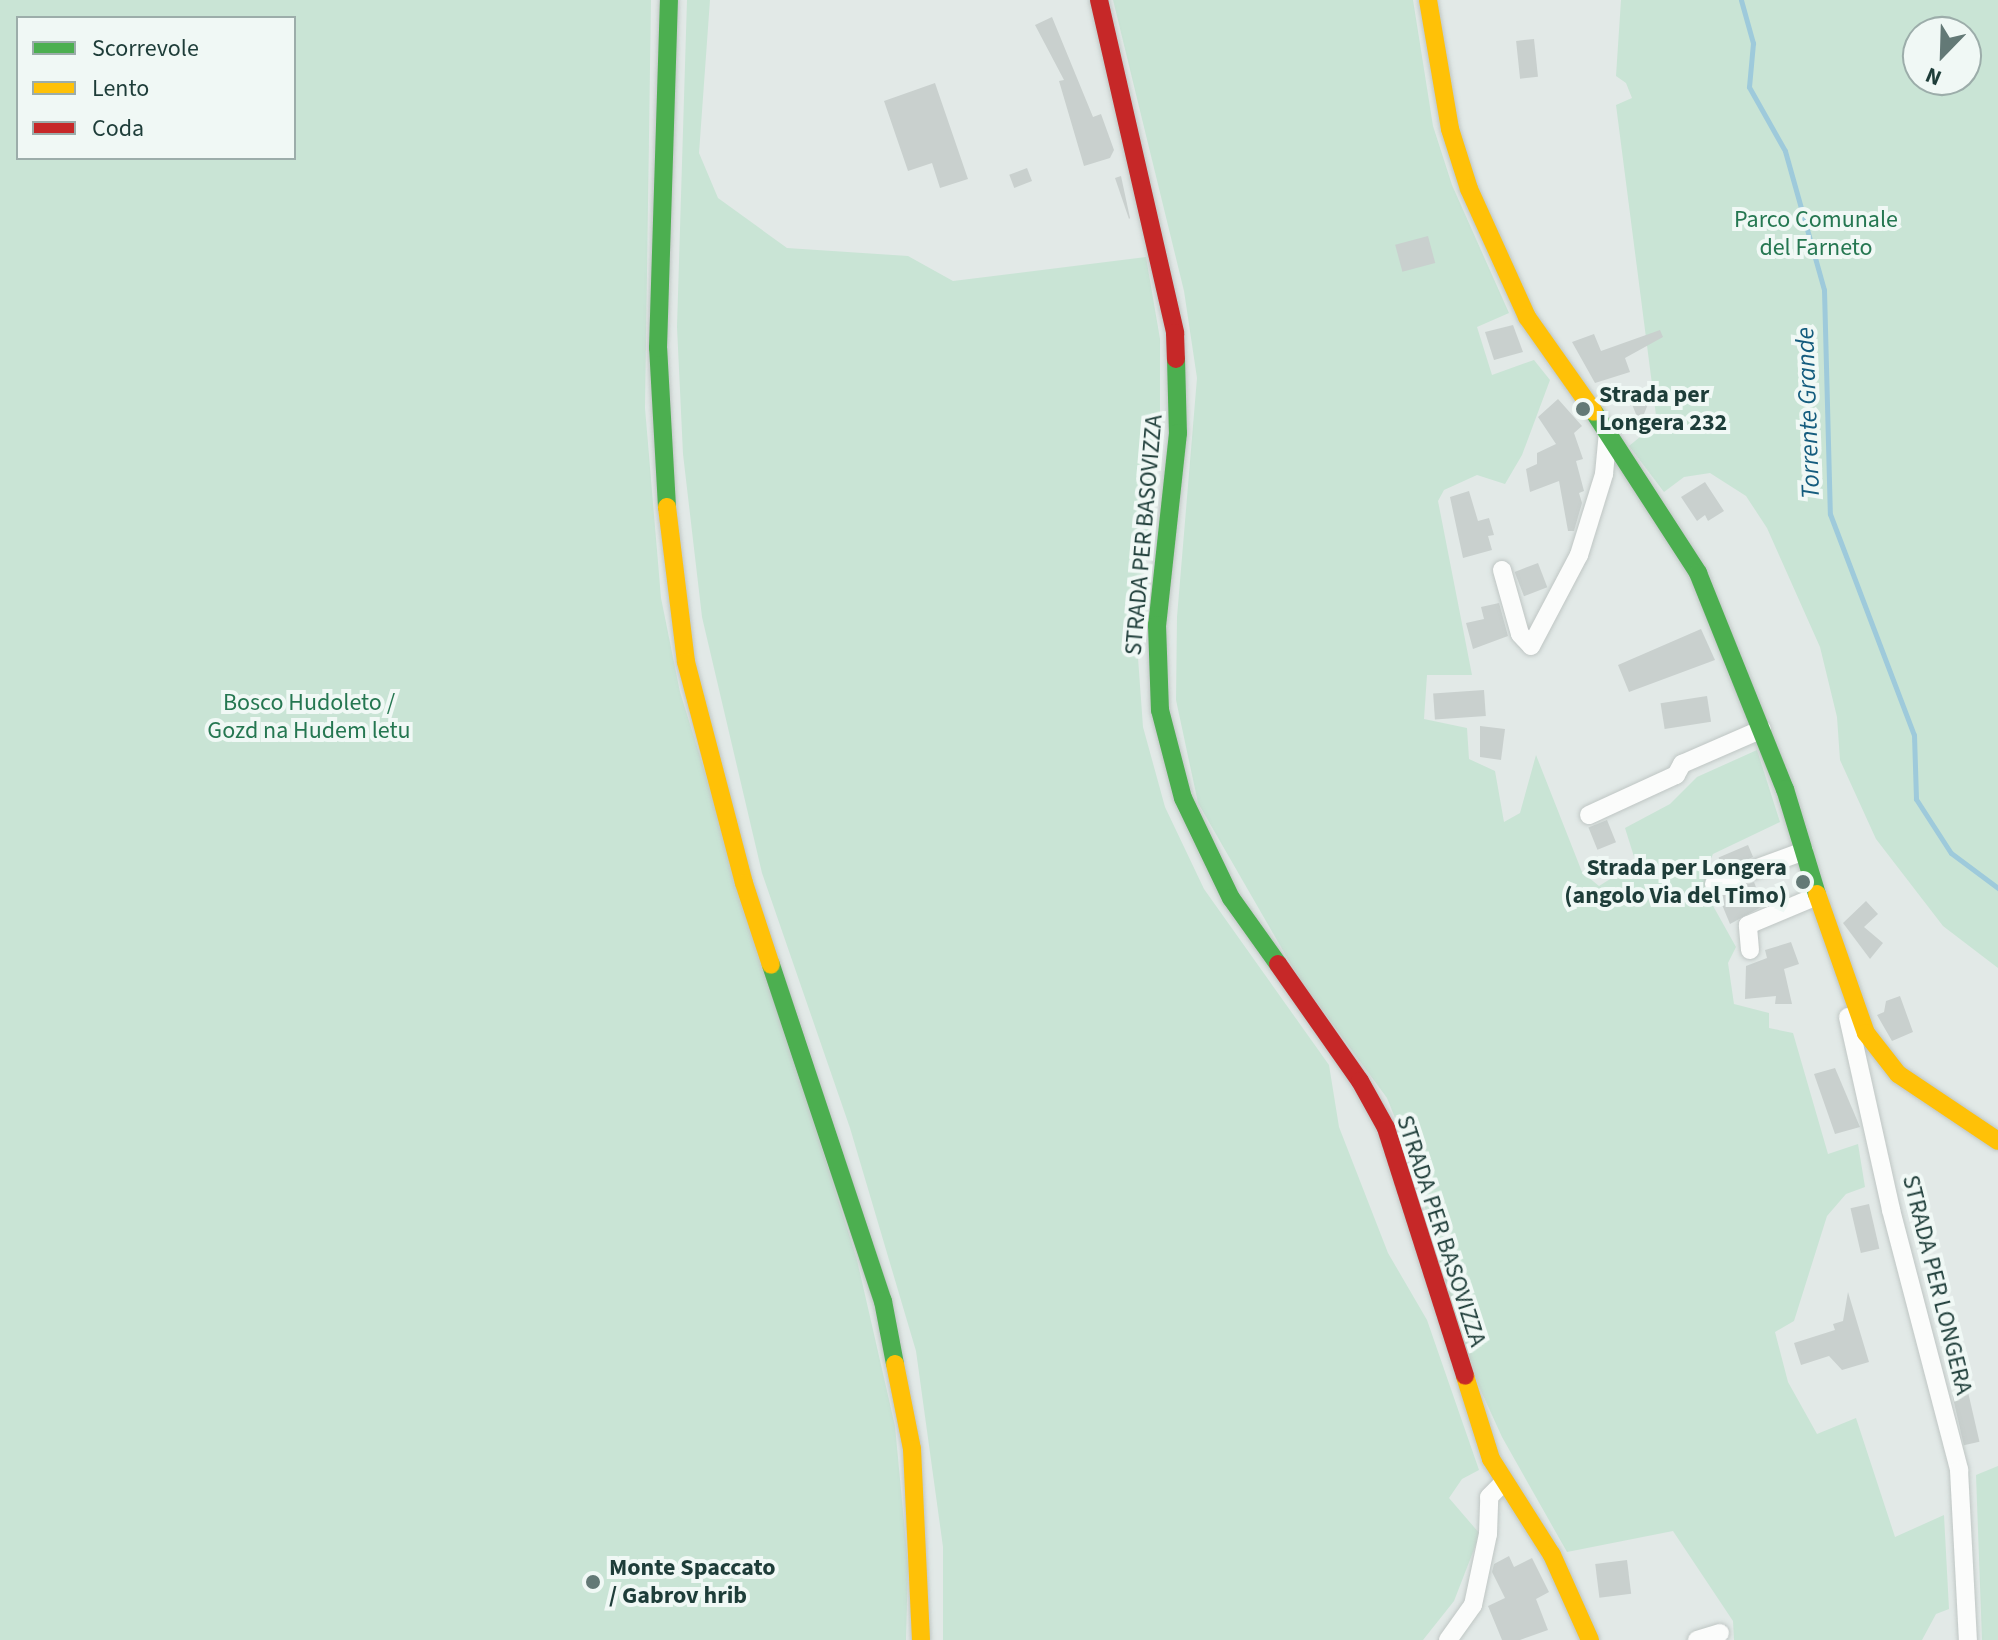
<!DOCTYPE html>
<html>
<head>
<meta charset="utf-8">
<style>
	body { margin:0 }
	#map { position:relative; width:1998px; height:1640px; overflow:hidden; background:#e2e9e7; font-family:"Source Sans 3",sans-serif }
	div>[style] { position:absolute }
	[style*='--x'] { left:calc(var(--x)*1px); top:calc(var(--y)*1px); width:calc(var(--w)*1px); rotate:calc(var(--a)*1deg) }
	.green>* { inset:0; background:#c9e4d5 }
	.stream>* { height:5px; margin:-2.5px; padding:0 2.5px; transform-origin:2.5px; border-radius:2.5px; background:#9ecadb }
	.building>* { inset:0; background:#c9d0ce; transform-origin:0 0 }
	.roads { filter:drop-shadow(0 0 2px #bfc6c4) drop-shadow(0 0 2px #bfc6c4) }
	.street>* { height:18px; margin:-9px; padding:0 9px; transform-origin:9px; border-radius:9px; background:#fbfcfb }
	.fast>* { height:18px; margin:-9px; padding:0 9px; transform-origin:9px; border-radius:9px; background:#4caf50 }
	.slow>* { height:18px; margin:-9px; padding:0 9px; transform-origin:9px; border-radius:9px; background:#ffc107 }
	.jam>* { height:18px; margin:-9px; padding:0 9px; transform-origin:9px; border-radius:9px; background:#c62828 }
	.dots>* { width:22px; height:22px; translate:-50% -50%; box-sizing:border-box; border:4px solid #f0f8f5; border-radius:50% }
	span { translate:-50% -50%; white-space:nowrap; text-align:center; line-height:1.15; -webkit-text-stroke:8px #f0f8f5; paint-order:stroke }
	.park-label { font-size:24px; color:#257751 }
	.poi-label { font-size:24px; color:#1e3d39; font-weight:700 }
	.left { translate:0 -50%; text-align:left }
	.right { translate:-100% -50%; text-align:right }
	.street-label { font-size:24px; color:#1e3d39 }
	.water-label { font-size:26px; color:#145c7e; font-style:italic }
	.legend { position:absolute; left:16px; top:16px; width:280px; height:144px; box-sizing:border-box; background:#f0f8f5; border:2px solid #9cadaa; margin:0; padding:10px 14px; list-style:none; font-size:24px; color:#1e3d39 }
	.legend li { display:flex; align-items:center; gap:16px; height:40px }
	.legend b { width:40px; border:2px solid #9cadaa }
	.north { position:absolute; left:1902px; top:16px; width:80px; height:80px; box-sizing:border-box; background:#f0f8f5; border:2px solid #9cadaa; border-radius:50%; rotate:203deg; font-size:22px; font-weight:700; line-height:32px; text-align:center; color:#1e3d39 }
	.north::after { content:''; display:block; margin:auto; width:28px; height:36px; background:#637976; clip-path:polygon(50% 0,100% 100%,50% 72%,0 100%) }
</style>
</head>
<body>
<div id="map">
	<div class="green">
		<i style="clip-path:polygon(evenodd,0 0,651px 0,645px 408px,661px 598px,680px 692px,857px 1260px,895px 1426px,908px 1564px,906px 1640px,0 1640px,0 0,18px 18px,294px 18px,294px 158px,18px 158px,18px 18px)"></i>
		<i style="clip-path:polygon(687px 0,710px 0,699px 153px,718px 198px,787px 248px,908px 256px,953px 281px,1146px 257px,1160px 339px,1160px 415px,1137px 644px,1143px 727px,1165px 807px,1204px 889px,1329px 1065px,1339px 1127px,1388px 1253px,1427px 1320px,1479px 1470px,1462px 1479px,1449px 1498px,1480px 1534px,1454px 1601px,1423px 1640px,943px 1640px,943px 1547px,916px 1351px,850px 1128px,762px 873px,702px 617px,683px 454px,677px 327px)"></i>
		<i style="clip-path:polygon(1113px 0,1413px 0,1433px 126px,1452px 185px,1509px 313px,1477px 327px,1492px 375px,1534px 360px,1550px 380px,1522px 455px,1505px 484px,1477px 475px,1444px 490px,1438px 501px,1472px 675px,1427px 675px,1424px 719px,1467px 728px,1469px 759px,1495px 771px,1504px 822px,1520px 813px,1536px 755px,1582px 872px,1599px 886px,1636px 863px,1625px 828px,1670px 804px,1697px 777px,1757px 750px,1780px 822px,1713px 854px,1705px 872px,1707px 895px,1736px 947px,1728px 963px,1734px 1004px,1769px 1013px,1769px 1028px,1793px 1033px,1828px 1154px,1858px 1144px,1865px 1187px,1846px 1194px,1827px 1216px,1794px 1321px,1775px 1332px,1788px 1382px,1817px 1434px,1856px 1418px,1895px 1537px,1944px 1515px,1949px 1609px,1936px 1614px,1922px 1640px,1734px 1640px,1733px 1621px,1673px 1531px,1567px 1552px,1502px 1437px,1467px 1360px,1412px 1160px,1387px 1098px,1300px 980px,1198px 803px,1176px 700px,1177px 617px,1197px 378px,1184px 291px)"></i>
		<i style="clip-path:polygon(evenodd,1621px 0,1998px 0,1998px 968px,1943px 926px,1876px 839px,1840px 760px,1837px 717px,1820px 647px,1767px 528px,1746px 496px,1710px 473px,1684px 477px,1664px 492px,1629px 446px,1657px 423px,1616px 105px,1632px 98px,1626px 83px,1616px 76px,1621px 0,1918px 32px,1966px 32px,1966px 80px,1918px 80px,1918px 32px)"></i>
		<i style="clip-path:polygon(1998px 1466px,1998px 1640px,1982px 1640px,1976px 1475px)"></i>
	</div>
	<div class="stream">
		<i style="--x:1741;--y:0;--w:45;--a:74.4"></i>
		<i style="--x:1753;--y:43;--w:44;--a:95.2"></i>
		<i style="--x:1749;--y:87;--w:73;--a:60.6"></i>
		<i style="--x:1785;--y:151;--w:144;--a:74.3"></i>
		<i style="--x:1824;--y:290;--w:224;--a:88.5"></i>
		<i style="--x:1830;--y:514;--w:236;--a:69.2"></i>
		<i style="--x:1914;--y:735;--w:64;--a:88.2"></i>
		<i style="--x:1916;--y:799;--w:64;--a:57.1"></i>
		<i style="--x:1951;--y:853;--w:59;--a:36.7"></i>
	</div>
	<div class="building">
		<i style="clip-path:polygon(1052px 17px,1093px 117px,1101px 114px,1114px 150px,1110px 158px,1084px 166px,1059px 81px,1064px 80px,1035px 25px)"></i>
		<i style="left:1534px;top:39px;width:38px;height:18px;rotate:84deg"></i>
		<i style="clip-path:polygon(935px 83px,968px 179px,940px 188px,932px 163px,908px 171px,884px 101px)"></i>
		<i style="left:1027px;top:168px;width:14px;height:19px;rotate:69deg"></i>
		<i style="clip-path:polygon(1121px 176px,1130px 218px,1129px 219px,1115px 178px)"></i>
		<i style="left:1428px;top:236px;width:28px;height:34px;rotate:75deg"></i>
		<i style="clip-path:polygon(1513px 325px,1523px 352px,1494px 360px,1485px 332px)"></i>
		<i style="clip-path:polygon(1660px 330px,1663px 337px,1625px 358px,1630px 372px,1595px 383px,1572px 342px,1594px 334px,1601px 351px)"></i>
		<i style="clip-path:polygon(1643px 393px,1648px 404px,1640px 424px,1629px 397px)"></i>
		<i style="clip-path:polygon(1558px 399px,1582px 426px,1574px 433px,1583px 459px,1576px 461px,1584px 491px,1579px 493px,1582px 503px,1574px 531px,1568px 531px,1559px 481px,1530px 492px,1526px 469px,1537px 464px,1537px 453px,1556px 444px,1538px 417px)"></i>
		<i style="clip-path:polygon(1705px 482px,1724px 511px,1708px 521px,1705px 515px,1697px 521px,1681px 497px)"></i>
		<i style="clip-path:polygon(1469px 491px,1478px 521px,1489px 518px,1494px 535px,1488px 536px,1492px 550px,1463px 558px,1450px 497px)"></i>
		<i style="left:1538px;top:563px;width:26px;height:25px;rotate:69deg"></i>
		<i style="clip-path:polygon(1499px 603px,1508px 636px,1473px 649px,1466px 623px,1484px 619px,1481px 607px)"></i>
		<i style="clip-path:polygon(1701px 629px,1715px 660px,1629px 692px,1618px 665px)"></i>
		<i style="left:1484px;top:690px;width:26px;height:51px;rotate:86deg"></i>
		<i style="left:1707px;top:696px;width:26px;height:47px;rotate:81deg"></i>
		<i style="clip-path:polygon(1480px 726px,1505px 729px,1501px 760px,1480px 757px)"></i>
		<i style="left:1607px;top:820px;width:24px;height:20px;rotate:68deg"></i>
		<i style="left:1748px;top:845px;width:13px;height:32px;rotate:67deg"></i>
		<i style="clip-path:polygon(1754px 882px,1763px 906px,1730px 924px,1718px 895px)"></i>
		<i style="clip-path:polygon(1866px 901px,1878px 914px,1864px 927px,1883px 943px,1870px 959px,1843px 923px)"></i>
		<i style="clip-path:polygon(1791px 942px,1799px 964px,1784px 969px,1792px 1004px,1775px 1004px,1776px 996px,1745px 999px,1746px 966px,1767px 958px,1765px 950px)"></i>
		<i style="clip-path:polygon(1900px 996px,1913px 1032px,1892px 1041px,1877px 1015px,1884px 1012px,1886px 1001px)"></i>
		<i style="clip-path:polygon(1835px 1068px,1860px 1127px,1835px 1134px,1814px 1074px)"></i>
		<i style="left:1869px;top:1204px;width:46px;height:19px;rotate:77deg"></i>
		<i style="clip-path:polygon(1848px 1292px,1869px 1362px,1842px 1370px,1829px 1356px,1801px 1365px,1794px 1343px,1835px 1330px,1833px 1324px,1843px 1321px)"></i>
		<i style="left:1968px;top:1392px;width:51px;height:16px;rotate:77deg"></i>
		<i style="clip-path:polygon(1509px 1556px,1514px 1567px,1532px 1558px,1549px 1592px,1536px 1599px,1548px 1630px,1520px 1640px,1502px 1640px,1488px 1606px,1505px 1598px,1492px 1572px,1494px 1564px)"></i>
		<i style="left:1627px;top:1560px;width:34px;height:32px;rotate:83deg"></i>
	</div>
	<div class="roads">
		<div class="street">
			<i style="--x:1502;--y:570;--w:66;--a:74.3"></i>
			<i style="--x:1520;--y:634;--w:16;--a:47"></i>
			<i style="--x:1531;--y:646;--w:103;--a:-62.2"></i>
			<i style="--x:1579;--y:555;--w:85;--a:-72.8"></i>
			<i style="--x:1604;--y:474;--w:42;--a:-84.6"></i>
			<i style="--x:1589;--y:815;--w:96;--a:-24.7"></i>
			<i style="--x:1676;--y:775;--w:13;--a:-61"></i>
			<i style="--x:1682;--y:764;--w:87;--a:-23.6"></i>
			<i style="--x:1714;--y:884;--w:96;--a:-20.1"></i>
			<i style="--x:1750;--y:950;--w:25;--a:-95"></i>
			<i style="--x:1748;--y:925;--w:75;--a:-22.8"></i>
			<i style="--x:1848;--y:1017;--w:198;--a:77.4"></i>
			<i style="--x:1891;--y:1210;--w:269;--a:75.3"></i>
			<i style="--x:1959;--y:1470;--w:170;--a:87"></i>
			<i style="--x:1448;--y:1640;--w:43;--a:-54.5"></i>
			<i style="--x:1473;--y:1605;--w:73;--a:-78.1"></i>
			<i style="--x:1488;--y:1534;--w:37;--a:-88"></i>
			<i style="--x:1489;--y:1497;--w:21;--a:-45"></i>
			<i style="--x:1697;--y:1640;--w:24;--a:-17"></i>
		</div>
		<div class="fast">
			<i style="--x:1176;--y:359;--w:74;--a:88.5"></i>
			<i style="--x:1178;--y:433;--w:193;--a:96.2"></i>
			<i style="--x:1157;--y:625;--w:85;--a:88"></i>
			<i style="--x:1160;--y:710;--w:91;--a:75.4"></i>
			<i style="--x:1183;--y:798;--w:111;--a:64.4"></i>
			<i style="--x:1231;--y:898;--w:81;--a:54.5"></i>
			<i style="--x:1594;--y:412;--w:192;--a:57.1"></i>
			<i style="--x:1698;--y:573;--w:233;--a:68.1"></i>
			<i style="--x:1785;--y:789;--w:110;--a:73.1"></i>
			<i style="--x:667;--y:507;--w:159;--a:-93.2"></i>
			<i style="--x:658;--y:348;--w:348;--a:-88.2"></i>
			<i style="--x:771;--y:965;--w:354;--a:71.6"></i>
			<i style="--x:883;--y:1301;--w:64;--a:79.2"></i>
		</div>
		<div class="slow">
			<i style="--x:1428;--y:0;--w:131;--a:80.3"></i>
			<i style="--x:1450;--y:129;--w:63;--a:72.4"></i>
			<i style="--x:1469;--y:189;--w:141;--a:65.6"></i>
			<i style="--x:1527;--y:317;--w:116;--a:54.8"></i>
			<i style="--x:667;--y:507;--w:156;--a:83"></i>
			<i style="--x:686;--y:662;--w:228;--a:75.3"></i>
			<i style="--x:744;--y:883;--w:86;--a:71.8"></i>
			<i style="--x:1817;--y:894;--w:147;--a:70.6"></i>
			<i style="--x:1866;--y:1033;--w:52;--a:52"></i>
			<i style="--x:1898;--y:1074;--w:120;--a:33.8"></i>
			<i style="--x:895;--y:1364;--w:87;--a:78.7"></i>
			<i style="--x:912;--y:1449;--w:191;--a:87.3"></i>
			<i style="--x:1465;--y:1376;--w:87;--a:72.6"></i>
			<i style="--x:1491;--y:1459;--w:114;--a:57.6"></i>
			<i style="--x:1552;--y:1555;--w:93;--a:65.9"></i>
		</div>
		<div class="jam">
			<i style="--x:1099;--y:0;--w:342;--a:77.1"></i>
			<i style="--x:1175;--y:333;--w:26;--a:88"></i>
			<i style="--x:1278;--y:964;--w:143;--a:55"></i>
			<i style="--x:1360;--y:1081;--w:54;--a:61"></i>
			<i style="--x:1386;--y:1128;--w:260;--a:72.3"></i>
		</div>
	</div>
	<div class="dots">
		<i style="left:1583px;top:409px;background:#637976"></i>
		<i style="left:1803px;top:882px;background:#637976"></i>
		<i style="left:593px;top:1582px;background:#637976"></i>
	</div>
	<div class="park-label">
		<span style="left:1816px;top:234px">Parco Comunale<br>del Farneto</span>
		<span style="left:309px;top:717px">Bosco Hudoleto /<br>Gozd na Hudem letu</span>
	</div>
	<div class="poi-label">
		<span class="left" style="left:1599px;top:409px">Strada per<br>Longera 232</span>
		<span class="right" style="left:1787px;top:882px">Strada per Longera<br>(angolo Via del Timo)</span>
		<span class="left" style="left:609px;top:1582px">Monte Spaccato<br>/ Gabrov hrib</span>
	</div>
	<div class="street-label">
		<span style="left:1144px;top:535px;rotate:-85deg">STRADA PER BASOVIZZA</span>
		<span style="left:1441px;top:1231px;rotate:72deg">STRADA PER BASOVIZZA</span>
		<span style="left:1937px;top:1285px;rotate:76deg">STRADA PER LONGERA</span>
	</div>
	<div class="water-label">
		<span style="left:1808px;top:413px;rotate:-92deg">Torrente Grande</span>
	</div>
	<ul class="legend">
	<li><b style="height:10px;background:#4caf50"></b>Scorrevole</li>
	<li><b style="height:10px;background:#ffc107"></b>Lento</li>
	<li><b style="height:10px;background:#c62828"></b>Coda</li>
	</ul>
	<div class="north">N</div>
</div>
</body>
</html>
